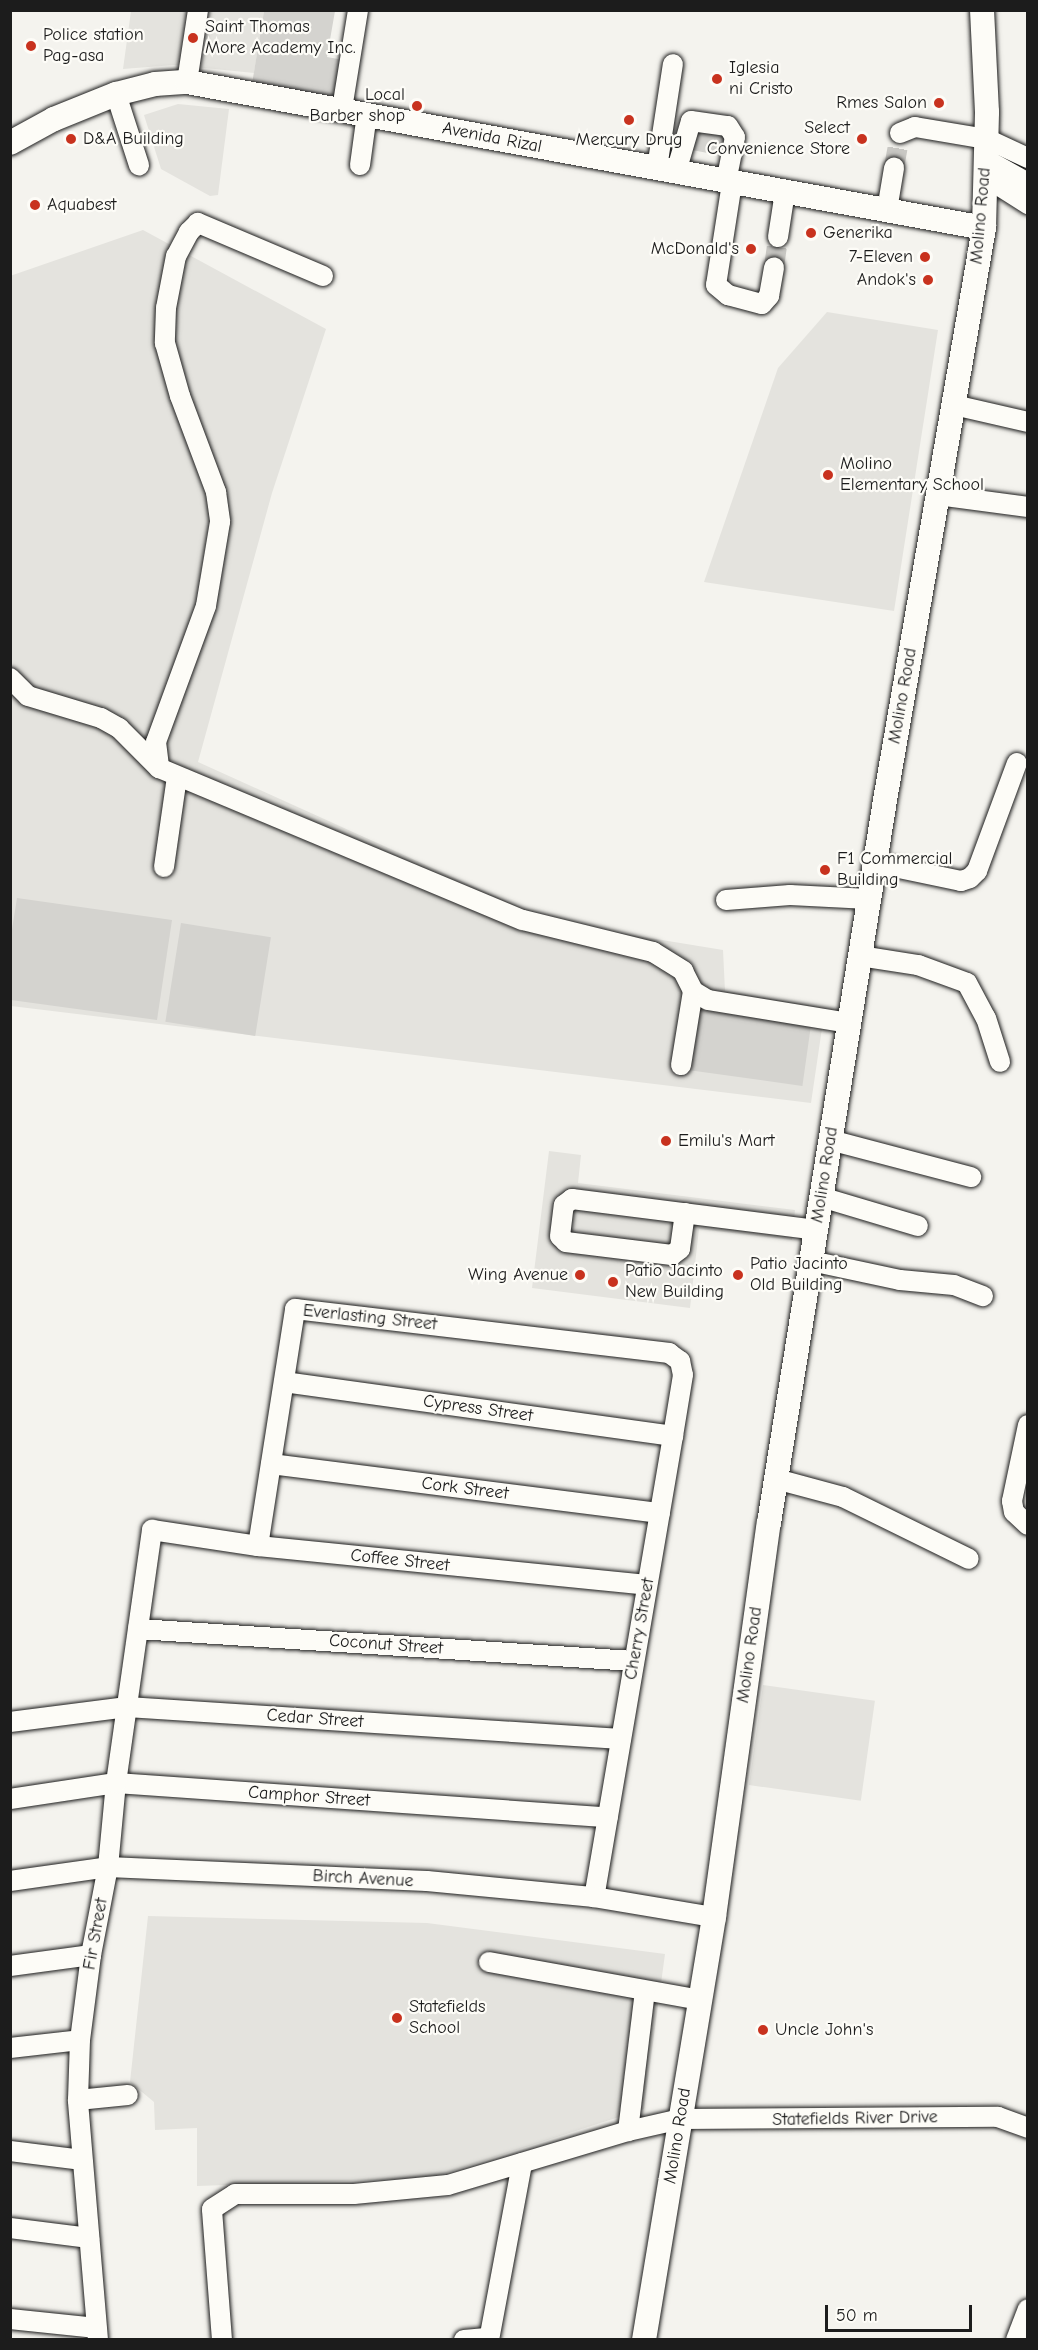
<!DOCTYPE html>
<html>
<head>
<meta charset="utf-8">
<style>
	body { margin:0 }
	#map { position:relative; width:1038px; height:2350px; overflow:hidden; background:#f4f3ee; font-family:"Comic Neue",sans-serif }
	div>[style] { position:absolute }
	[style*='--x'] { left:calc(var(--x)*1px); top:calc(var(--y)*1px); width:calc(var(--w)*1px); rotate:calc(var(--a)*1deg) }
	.built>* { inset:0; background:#e4e3de; transform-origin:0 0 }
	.green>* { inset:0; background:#d4d3cf; transform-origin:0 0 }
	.minor-tunnel>* { height:20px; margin-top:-10px; transform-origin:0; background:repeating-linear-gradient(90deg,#c9c8c4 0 20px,transparent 0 30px) }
	.roads { filter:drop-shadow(0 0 2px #1c1c1c) drop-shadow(0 0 2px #1c1c1c) }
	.minor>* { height:20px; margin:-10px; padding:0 10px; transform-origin:10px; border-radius:10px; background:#fdfcf7 }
	.major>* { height:24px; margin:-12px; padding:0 12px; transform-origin:12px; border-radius:12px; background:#fdfcf7 }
	.dots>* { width:16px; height:16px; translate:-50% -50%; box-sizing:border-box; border:3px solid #fdfcf7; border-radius:50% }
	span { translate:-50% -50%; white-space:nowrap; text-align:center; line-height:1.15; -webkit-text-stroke:4.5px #fdfcf7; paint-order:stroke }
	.poi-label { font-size:18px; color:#1c1c1c }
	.left { translate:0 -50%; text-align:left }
	.right { translate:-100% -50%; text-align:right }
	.street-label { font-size:18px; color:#1c1c1c }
	.frame { position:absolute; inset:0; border:12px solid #1c1c1c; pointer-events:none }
	.scale { position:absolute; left:825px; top:2305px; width:147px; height:27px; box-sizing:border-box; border:3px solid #1c1c1c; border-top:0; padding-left:8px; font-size:18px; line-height:21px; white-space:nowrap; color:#1c1c1c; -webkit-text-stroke:4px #fdfcf7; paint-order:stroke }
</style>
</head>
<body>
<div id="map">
	<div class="built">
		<i style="clip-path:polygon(131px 11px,264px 11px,254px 73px,174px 65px,123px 69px)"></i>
		<i style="clip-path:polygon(178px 104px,229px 109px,218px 195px,210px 196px,161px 169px,144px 115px)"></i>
		<i style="clip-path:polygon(143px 230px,326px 329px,272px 493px,198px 762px,552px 922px,723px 950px,725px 991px,825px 1008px,811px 1103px,11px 1006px,10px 276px)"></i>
		<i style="clip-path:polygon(827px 312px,938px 330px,894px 611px,704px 582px,778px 368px)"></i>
		<i style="clip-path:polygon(549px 1151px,581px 1155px,578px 1183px,795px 1210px,792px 1240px,699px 1229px,690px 1308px,532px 1288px)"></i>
		<i style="left:763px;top:1685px;width:113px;height:101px;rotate:8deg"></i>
		<i style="clip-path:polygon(148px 1916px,427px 1923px,665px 1954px,644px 2109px,430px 2178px,197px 2186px,197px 2128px,155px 2130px,154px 2102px,130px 2082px)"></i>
	</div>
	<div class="green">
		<i style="clip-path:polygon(264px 11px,335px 11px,327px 57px,349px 61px,343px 101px,252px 84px)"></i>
		<i style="left:694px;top:129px;width:33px;height:21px;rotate:11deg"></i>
		<i style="clip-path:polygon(17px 898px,172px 920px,157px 1020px,11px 1000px,10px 942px)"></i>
		<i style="left:181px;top:923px;width:91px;height:100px;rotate:9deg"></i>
		<i style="left:700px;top:1010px;width:112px;height:61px;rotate:8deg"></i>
	</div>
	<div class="minor-tunnel">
		<i style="--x:894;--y:168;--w:36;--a:-80"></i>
		<i style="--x:774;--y:267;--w:30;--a:-82"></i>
	</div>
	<div class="roads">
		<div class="minor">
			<i style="--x:187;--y:82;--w:73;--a:-81.3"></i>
			<i style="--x:116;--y:94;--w:75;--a:72.1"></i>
			<i style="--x:342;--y:109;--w:100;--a:-80.8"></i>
			<i style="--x:900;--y:133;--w:16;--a:-22"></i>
			<i style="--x:915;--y:127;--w:73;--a:9.5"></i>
			<i style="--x:987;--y:139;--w:45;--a:24.9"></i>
			<i style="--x:987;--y:160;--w:47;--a:29.3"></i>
			<i style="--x:360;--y:165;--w:51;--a:-82.2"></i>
			<i style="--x:657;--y:168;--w:105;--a:-81.3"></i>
			<i style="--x:676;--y:172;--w:53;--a:-73.6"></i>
			<i style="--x:691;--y:121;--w:37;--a:8"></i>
			<i style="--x:728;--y:126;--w:13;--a:58"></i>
			<i style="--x:735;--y:137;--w:46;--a:101.3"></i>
			<i style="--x:987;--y:178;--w:49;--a:32.4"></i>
			<i style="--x:732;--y:183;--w:103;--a:98.9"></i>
			<i style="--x:716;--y:285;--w:16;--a:40"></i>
			<i style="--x:728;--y:295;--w:35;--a:15"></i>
			<i style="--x:762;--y:304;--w:11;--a:-49"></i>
			<i style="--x:769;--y:296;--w:29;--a:-80"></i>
			<i style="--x:887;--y:210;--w:43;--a:-80.5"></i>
			<i style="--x:778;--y:237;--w:46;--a:-81.2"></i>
			<i style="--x:323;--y:276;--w:136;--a:-157"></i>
			<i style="--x:198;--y:223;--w:13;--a:135"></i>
			<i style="--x:189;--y:232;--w:27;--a:118"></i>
			<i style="--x:176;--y:256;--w:53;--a:100.9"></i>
			<i style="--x:166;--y:308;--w:35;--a:92"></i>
			<i style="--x:165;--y:343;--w:55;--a:74.2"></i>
			<i style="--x:180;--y:396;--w:103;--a:69.4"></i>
			<i style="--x:216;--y:492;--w:30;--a:82"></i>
			<i style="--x:220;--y:522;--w:85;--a:99.5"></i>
			<i style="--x:206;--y:606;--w:145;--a:110.2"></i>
			<i style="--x:156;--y:742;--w:26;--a:83"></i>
			<i style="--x:159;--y:768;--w:394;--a:22.7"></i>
			<i style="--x:523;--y:920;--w:134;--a:13.8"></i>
			<i style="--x:653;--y:952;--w:36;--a:32"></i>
			<i style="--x:683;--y:971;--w:22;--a:63"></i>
			<i style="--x:693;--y:991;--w:75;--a:99.2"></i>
			<i style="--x:954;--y:405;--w:76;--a:12.9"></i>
			<i style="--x:938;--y:495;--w:91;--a:7.6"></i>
			<i style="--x:10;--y:678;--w:25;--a:45"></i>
			<i style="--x:28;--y:696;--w:76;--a:16.8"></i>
			<i style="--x:101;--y:718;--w:21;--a:29"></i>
			<i style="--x:119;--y:728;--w:57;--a:45"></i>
			<i style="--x:875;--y:863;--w:88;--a:11.8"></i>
			<i style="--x:961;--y:881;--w:9;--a:-18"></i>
			<i style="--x:970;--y:878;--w:10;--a:-45"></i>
			<i style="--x:977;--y:871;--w:115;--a:-69.7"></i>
			<i style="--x:164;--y:867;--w:91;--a:-81.8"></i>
			<i style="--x:726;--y:900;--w:64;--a:-4.5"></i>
			<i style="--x:790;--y:895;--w:79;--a:2.9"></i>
			<i style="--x:860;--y:956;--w:59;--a:8.8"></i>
			<i style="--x:918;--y:965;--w:52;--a:20.2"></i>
			<i style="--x:967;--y:983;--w:40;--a:62"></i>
			<i style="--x:986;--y:1018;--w:46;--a:72.3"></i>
			<i style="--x:693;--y:991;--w:17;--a:31"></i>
			<i style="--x:708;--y:1000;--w:143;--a:9.3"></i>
			<i style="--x:830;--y:1140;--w:146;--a:14.7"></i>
			<i style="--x:821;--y:1197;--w:101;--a:16.6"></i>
			<i style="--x:685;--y:1213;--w:36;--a:98"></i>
			<i style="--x:680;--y:1249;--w:10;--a:143"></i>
			<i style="--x:672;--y:1255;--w:107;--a:-173"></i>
			<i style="--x:566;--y:1242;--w:8;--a:-135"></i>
			<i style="--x:560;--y:1236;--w:31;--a:-83"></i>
			<i style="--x:564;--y:1205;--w:10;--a:-37"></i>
			<i style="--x:572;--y:1199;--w:246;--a:7.2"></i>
			<i style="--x:811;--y:1261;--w:91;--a:12.1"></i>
			<i style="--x:900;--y:1280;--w:54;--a:5.3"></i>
			<i style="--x:954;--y:1285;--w:31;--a:21"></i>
			<i style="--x:284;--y:1382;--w:393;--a:7.9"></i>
			<i style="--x:1028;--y:1425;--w:78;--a:101.9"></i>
			<i style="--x:1012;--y:1501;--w:11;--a:80"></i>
			<i style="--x:1014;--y:1512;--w:19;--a:43"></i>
			<i style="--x:271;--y:1464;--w:392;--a:7.2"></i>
			<i style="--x:776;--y:1479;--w:69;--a:15"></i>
			<i style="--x:843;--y:1497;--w:140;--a:26.2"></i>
			<i style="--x:258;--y:1546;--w:240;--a:-81.1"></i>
			<i style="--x:295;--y:1309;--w:377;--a:6.7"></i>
			<i style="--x:669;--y:1353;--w:14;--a:36"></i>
			<i style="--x:680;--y:1361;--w:14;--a:78"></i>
			<i style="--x:683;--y:1375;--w:62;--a:99.3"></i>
			<i style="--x:673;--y:1436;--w:468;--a:99.7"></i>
			<i style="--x:138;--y:1629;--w:497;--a:3.7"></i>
			<i style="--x:10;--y:1722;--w:118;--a:-7.3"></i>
			<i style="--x:127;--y:1707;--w:495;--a:3.7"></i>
			<i style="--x:10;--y:1799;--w:107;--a:-8.6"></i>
			<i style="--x:116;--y:1783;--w:493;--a:4"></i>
			<i style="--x:10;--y:1881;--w:99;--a:-8.1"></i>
			<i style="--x:108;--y:1867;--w:319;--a:2.5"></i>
			<i style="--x:427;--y:1881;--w:168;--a:5.5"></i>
			<i style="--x:594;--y:1897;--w:122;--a:9.5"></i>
			<i style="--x:489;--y:1962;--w:214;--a:10.2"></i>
			<i style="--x:10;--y:1966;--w:82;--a:-7.7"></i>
			<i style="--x:10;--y:2048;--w:70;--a:-6.5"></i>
			<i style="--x:78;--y:2100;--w:50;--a:-5.7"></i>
			<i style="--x:628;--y:2131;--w:141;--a:-83.1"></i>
			<i style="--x:10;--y:2151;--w:73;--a:7.1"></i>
			<i style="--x:10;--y:2228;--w:80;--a:7.2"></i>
			<i style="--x:10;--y:2319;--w:87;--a:5.9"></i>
			<i style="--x:98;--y:2340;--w:241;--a:-94.8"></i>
			<i style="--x:78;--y:2100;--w:60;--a:-88.1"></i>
			<i style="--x:80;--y:2040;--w:86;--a:-82.6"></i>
			<i style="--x:91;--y:1955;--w:90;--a:-79.1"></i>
			<i style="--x:108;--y:1867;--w:84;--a:-84.6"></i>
			<i style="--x:116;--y:1783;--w:256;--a:-81.9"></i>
			<i style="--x:152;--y:1530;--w:107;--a:8.6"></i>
			<i style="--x:258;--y:1546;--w:391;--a:5.7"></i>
			<i style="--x:222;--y:2340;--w:131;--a:-94.4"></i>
			<i style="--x:212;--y:2209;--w:27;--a:-33"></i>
			<i style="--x:235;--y:2194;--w:119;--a:0"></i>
			<i style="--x:354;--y:2194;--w:94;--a:-5.5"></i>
			<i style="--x:448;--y:2185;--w:188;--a:-16.7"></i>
			<i style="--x:628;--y:2131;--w:54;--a:-12.8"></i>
			<i style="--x:681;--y:2119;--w:317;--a:-0.4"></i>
			<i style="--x:998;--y:2117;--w:32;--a:20"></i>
			<i style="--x:464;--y:2340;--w:25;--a:-5"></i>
			<i style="--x:489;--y:2340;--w:180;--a:-79.4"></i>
			<i style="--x:1016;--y:2340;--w:33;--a:-69"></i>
		</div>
		<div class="major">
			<i style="--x:10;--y:143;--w:50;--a:-28.6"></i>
			<i style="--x:54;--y:119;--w:67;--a:-22"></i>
			<i style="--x:116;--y:94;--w:40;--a:-14.4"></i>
			<i style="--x:155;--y:84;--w:32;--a:-4"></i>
			<i style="--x:187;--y:82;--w:810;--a:10.38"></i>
			<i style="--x:644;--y:2340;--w:429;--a:-80.6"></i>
			<i style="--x:714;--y:1917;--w:398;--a:-82.1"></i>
			<i style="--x:769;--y:1523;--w:732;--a:-80.88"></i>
			<i style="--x:885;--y:800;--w:581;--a:-80.18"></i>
			<i style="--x:984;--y:228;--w:116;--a:-88.5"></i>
			<i style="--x:987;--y:112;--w:102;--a:-92.8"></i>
		</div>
	</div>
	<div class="dots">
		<i style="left:193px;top:38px;background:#c8321e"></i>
		<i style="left:31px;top:46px;background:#c8321e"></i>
		<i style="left:717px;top:79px;background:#c8321e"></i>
		<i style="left:939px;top:103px;background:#c8321e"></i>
		<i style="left:417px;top:106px;background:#c8321e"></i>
		<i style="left:629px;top:120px;background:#c8321e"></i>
		<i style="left:71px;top:139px;background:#c8321e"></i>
		<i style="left:862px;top:139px;background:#c8321e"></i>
		<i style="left:35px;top:205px;background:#c8321e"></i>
		<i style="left:811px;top:233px;background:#c8321e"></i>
		<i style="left:751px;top:249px;background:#c8321e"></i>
		<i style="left:925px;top:257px;background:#c8321e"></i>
		<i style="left:928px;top:280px;background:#c8321e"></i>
		<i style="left:828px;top:475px;background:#c8321e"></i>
		<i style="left:825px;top:870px;background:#c8321e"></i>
		<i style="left:666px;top:1141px;background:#c8321e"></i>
		<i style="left:580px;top:1275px;background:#c8321e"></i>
		<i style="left:738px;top:1275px;background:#c8321e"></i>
		<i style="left:613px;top:1282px;background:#c8321e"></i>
		<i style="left:397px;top:2018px;background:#c8321e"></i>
		<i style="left:763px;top:2030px;background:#c8321e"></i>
	</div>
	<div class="poi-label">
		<span class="left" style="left:205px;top:38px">Saint Thomas<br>More Academy Inc.</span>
		<span class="left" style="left:43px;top:46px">Police station<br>Pag-asa</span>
		<span class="left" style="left:729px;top:79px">Iglesia<br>ni Cristo</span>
		<span class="right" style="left:405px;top:106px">Local<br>Barber shop</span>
		<span class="right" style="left:927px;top:103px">Rmes Salon</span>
		<span class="right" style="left:850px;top:139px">Select<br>Convenience Store</span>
		<span class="left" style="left:83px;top:139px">D&amp;A Building</span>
		<span style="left:629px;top:140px">Mercury Drug</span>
		<span class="left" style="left:47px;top:205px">Aquabest</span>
		<span class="left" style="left:823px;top:233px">Generika</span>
		<span class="right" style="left:739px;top:249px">McDonald's</span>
		<span class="right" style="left:913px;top:257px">7-Eleven</span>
		<span class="right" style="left:916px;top:280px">Andok's</span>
		<span class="left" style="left:840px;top:475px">Molino<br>Elementary School</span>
		<span class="left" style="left:837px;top:870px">F1 Commercial<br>Building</span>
		<span class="left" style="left:678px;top:1141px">Emilu's Mart</span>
		<span class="left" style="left:750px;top:1275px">Patio Jacinto<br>Old Building</span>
		<span class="left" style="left:625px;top:1282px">Patio Jacinto<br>New Building</span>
		<span class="right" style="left:568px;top:1275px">Wing Avenue</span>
		<span class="left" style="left:409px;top:2018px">Statefields<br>School</span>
		<span class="left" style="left:775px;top:2030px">Uncle John's</span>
	</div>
	<div class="street-label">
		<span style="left:492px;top:138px;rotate:11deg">Avenida Rizal</span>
		<span style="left:981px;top:216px;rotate:-85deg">Molino Road</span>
		<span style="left:903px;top:696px;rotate:-80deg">Molino Road</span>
		<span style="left:825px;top:1175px;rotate:-81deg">Molino Road</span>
		<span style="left:370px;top:1318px;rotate:6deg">Everlasting Street</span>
		<span style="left:478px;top:1409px;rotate:8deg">Cypress Street</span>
		<span style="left:465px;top:1489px;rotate:7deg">Cork Street</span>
		<span style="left:400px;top:1561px;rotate:6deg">Coffee Street</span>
		<span style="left:640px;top:1629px;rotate:-80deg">Cherry Street</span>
		<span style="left:386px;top:1645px;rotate:4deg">Coconut Street</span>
		<span style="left:750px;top:1655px;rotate:-82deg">Molino Road</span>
		<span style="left:315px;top:1719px;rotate:4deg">Cedar Street</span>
		<span style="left:309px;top:1797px;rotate:4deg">Camphor Street</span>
		<span style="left:363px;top:1879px;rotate:3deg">Birch Avenue</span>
		<span style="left:96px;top:1934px;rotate:-80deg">Fir Street</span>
		<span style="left:855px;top:2119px;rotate:-1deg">Statefields River Drive</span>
		<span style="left:678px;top:2136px;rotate:-81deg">Molino Road</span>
	</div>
	<div class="frame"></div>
	<div class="scale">50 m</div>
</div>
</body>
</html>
